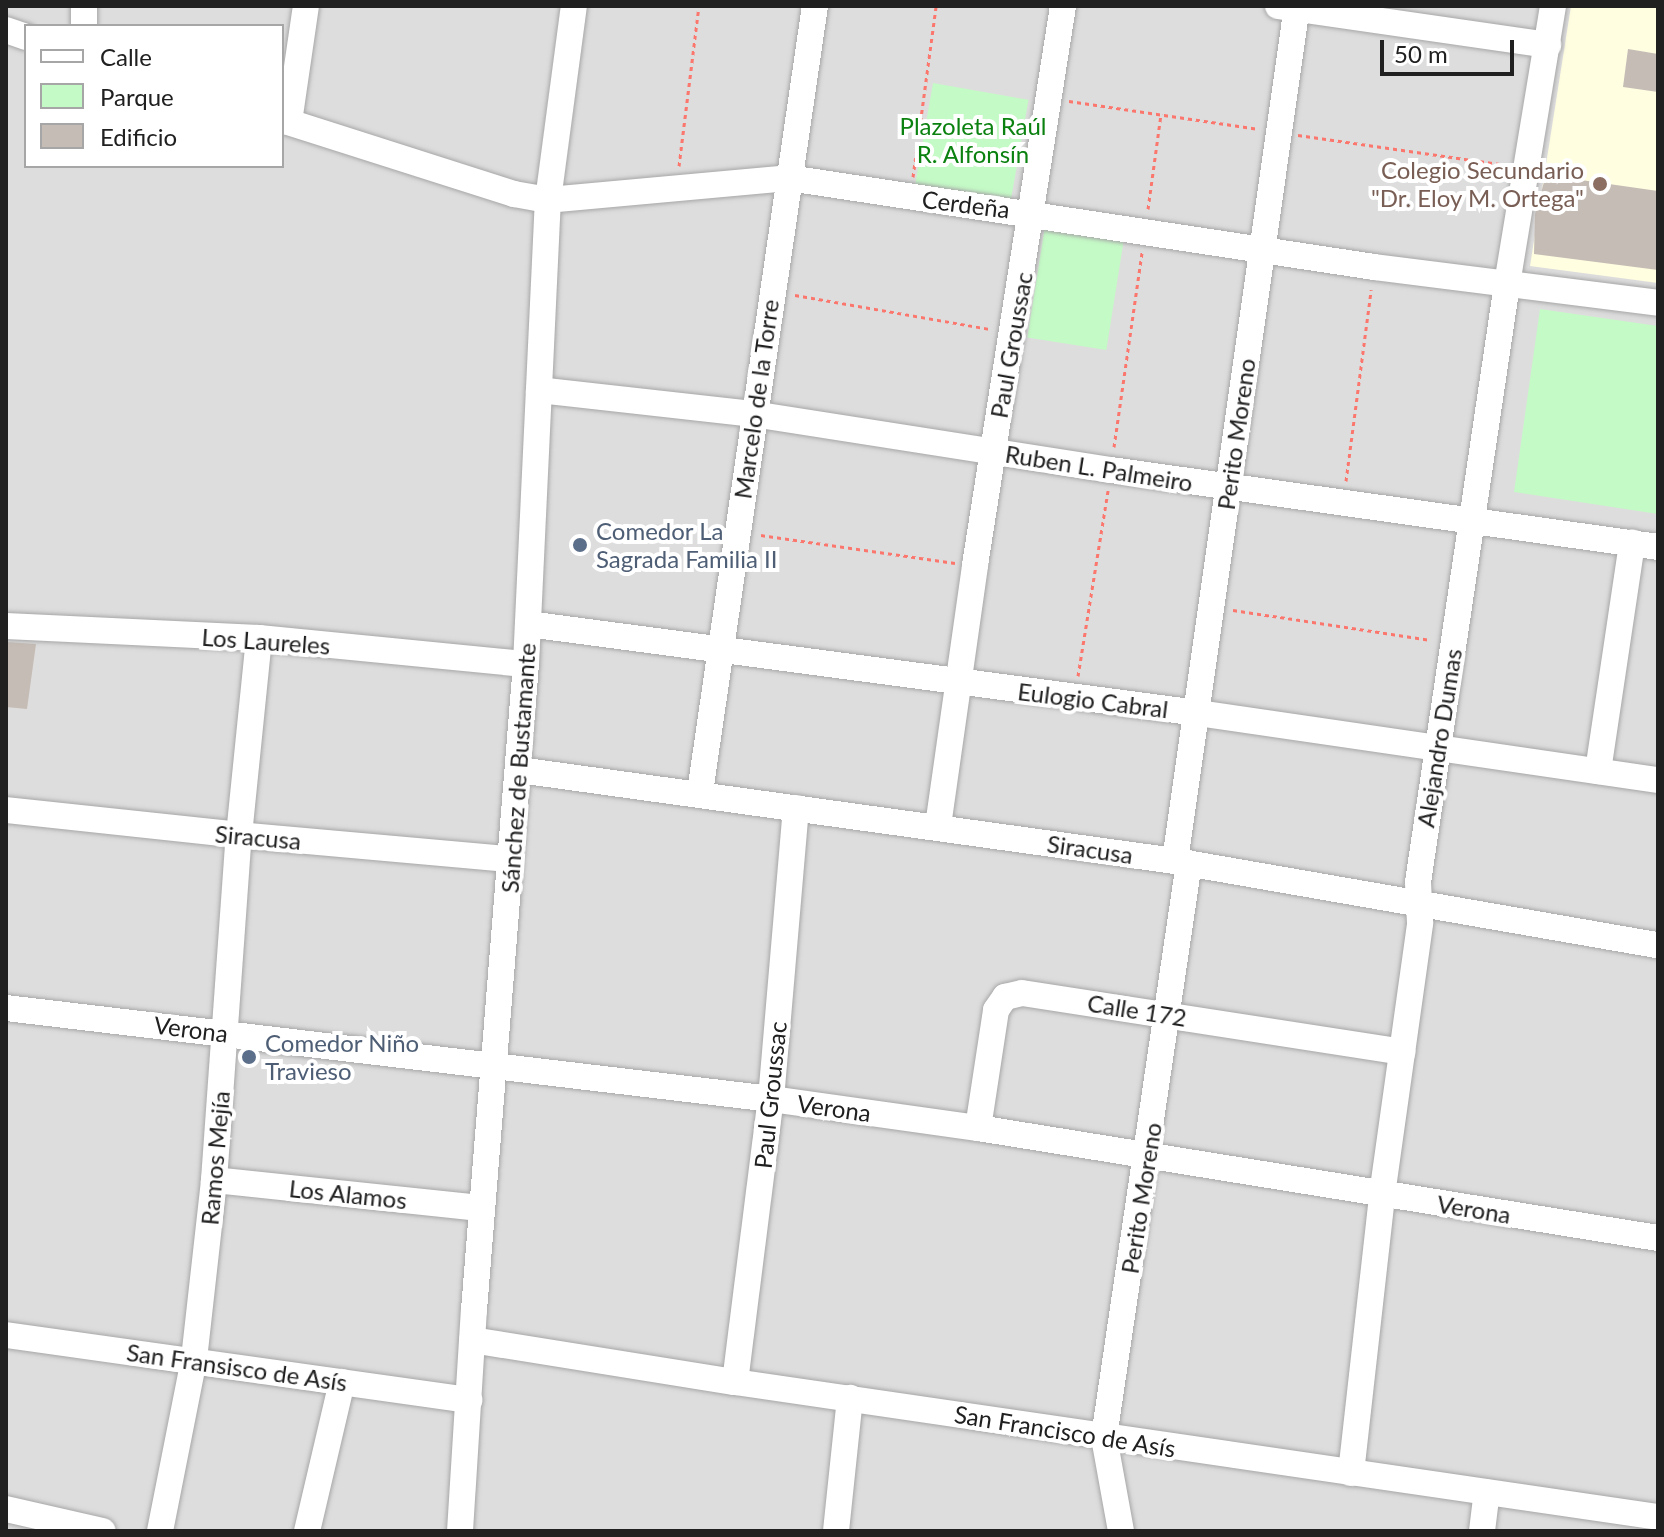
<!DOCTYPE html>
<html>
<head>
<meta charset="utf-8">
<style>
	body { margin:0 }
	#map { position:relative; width:1664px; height:1537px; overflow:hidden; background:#f1ede6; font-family:Lato,sans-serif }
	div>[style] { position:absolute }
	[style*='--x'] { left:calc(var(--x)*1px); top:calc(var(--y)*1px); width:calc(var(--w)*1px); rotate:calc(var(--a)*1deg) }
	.residential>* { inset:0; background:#dedddd }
	.education>* { inset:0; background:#fffee1 }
	.park>* { inset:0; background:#c4fac6; transform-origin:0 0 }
	.building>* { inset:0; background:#c5bcb5 }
	.path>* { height:3px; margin-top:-1.5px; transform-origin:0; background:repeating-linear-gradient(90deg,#fb766d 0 4px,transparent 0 8px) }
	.roads { filter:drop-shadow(0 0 2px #a7a7a7) drop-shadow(0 0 2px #a7a7a7) }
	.minor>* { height:26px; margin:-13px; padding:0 13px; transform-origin:13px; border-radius:13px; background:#fff }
	.dots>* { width:22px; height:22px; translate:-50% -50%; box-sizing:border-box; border:4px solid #fff; border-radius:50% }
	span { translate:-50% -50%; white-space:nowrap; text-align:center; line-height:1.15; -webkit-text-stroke:8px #fff; paint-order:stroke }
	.park-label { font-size:24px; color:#0b8110 }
	.education-label { font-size:24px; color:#785e54 }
	.right { translate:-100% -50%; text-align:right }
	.street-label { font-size:24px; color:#202020 }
	.service-label { font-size:24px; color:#4e5e75 }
	.left { translate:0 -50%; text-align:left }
	.frame { position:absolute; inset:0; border:8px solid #202020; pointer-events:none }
	.legend { position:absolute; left:24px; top:24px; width:260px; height:144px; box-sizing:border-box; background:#fff; border:2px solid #a6a6a6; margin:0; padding:10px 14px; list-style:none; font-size:24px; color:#202020 }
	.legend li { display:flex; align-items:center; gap:16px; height:40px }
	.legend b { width:40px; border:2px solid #a6a6a6 }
	.scale { position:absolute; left:1380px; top:40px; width:134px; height:36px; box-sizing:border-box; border:4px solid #202020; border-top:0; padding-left:10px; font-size:24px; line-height:28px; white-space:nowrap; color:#202020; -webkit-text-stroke:6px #fff; paint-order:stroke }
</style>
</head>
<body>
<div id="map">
	<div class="residential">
		<i style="clip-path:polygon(evenodd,6px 6px,1658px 6px,1658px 1531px,6px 1531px,6px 6px,26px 26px,282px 26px,282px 166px,26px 166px,26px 26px)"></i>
	</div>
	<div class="education">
		<i style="clip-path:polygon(1571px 6px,1658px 6px,1658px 283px,1530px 266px)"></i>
	</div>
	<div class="park">
		<i style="left:933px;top:83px;width:97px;height:103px;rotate:10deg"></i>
		<i style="left:1045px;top:226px;width:80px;height:113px;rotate:9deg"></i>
		<i style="clip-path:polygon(1540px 309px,1658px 326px,1658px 514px,1514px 492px)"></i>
	</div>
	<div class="building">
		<i style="clip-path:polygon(1628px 49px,1658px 54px,1658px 92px,1623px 87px)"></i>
		<i style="clip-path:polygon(1546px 175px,1658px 191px,1658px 270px,1534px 254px,1535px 214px)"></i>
		<i style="clip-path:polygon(6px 642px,36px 644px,27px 709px,6px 707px)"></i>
	</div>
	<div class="path">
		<i style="--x:1069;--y:101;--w:192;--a:8.4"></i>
		<i style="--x:1298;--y:135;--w:209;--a:8.2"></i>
		<i style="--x:679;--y:166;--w:161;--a:-82.9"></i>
		<i style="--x:913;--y:177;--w:173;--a:-82.3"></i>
		<i style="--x:1148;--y:209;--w:96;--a:-82.2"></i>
		<i style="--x:795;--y:295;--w:197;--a:9.9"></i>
		<i style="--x:1114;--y:447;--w:197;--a:-81.8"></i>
		<i style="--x:1346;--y:481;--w:193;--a:-82.5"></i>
		<i style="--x:761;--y:535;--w:196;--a:8.2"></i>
		<i style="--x:1233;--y:610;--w:200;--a:8.6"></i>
		<i style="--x:1078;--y:676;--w:188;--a:-80.8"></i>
	</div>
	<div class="roads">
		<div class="minor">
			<i style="--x:1278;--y:6;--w:273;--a:8.2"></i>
			<i style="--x:84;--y:26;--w:20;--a:-90"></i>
			<i style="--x:6;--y:30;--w:21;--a:19"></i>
			<i style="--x:282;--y:120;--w:244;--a:17.7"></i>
			<i style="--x:514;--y:194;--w:35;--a:10"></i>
			<i style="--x:548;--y:200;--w:242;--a:-5.2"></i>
			<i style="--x:789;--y:178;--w:592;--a:8.65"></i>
			<i style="--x:1374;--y:267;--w:286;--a:7.2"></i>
			<i style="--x:289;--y:122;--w:117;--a:-81.7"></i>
			<i style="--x:539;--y:390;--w:215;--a:6.4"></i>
			<i style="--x:753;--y:414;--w:362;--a:8.9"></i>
			<i style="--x:1111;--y:470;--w:552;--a:8.01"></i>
			<i style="--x:528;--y:624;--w:676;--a:7.57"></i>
			<i style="--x:1198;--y:713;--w:465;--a:8.3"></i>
			<i style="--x:6;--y:626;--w:253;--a:2.7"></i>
			<i style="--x:259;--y:638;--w:268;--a:5.6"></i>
			<i style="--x:519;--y:770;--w:662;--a:7.9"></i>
			<i style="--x:1175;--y:861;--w:490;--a:9.9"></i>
			<i style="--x:1598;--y:771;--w:231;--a:-81.5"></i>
			<i style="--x:700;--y:792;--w:794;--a:-81.68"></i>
			<i style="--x:6;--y:810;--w:234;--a:6.1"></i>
			<i style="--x:239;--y:835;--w:272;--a:5.1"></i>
			<i style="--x:938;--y:826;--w:264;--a:-81.9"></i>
			<i style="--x:975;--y:565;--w:566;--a:-81.05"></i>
			<i style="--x:1175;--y:861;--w:864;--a:-81.88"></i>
			<i style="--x:6;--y:1008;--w:770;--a:6.78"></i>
			<i style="--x:771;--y:1099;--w:209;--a:8"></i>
			<i style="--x:978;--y:1128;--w:689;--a:9.19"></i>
			<i style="--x:978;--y:1128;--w:119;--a:-81.3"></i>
			<i style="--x:996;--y:1010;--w:16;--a:-55"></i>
			<i style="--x:1005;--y:997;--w:17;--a:-13"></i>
			<i style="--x:1022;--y:993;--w:385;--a:8.8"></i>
			<i style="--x:214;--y:1180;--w:269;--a:6"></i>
			<i style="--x:6;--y:1335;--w:468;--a:8"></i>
			<i style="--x:472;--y:1340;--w:266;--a:9.1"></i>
			<i style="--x:735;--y:1382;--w:933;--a:8.32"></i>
			<i style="--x:735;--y:1382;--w:285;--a:-82.8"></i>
			<i style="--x:771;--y:1099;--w:292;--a:-85.1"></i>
			<i style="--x:1351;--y:1473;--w:280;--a:-83.6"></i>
			<i style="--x:1382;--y:1195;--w:275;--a:-82"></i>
			<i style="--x:1420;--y:923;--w:41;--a:-92.8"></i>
			<i style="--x:1418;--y:882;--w:605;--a:-81.53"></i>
			<i style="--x:1507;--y:284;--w:282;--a:-80.6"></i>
			<i style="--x:6;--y:1509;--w:99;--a:12.8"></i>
			<i style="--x:160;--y:1531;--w:175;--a:-78.8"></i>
			<i style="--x:194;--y:1359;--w:180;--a:-83.6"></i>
			<i style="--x:214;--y:1180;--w:346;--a:-85.9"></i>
			<i style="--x:239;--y:835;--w:198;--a:-84.2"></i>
			<i style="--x:307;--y:1531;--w:153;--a:-76.8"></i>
			<i style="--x:460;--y:1531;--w:221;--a:-86.4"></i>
			<i style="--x:474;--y:1310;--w:648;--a:-85.4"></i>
			<i style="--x:526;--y:664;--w:465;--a:-87.3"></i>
			<i style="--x:548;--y:200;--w:196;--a:-82.4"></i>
			<i style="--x:836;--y:1531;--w:134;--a:-84"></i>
			<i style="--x:1121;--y:1531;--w:96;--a:-100.3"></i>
			<i style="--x:1104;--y:1437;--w:580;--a:-81.58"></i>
			<i style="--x:1482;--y:1531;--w:39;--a:-83"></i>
		</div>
	</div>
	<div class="dots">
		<i style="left:1600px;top:184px;background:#8d6e63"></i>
		<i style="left:580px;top:545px;background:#5c6f8a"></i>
		<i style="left:249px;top:1057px;background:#5c6f8a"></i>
	</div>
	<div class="park-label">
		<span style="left:973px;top:140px">Plazoleta Raúl<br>R. Alfonsín</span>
	</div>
	<div class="education-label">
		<span class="right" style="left:1584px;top:184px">Colegio Secundario<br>"Dr. Eloy M. Ortega"</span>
	</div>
	<div class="street-label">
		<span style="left:966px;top:204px;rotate:7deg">Cerdeña</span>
		<span style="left:1011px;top:345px;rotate:-80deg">Paul Groussac</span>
		<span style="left:756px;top:399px;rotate:-82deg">Marcelo de la Torre</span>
		<span style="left:1236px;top:434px;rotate:-82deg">Perito Moreno</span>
		<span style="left:1099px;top:468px;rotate:9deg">Ruben L. Palmeiro</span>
		<span style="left:266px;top:641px;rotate:4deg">Los Laureles</span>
		<span style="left:1093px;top:700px;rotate:7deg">Eulogio Cabral</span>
		<span style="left:1439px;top:738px;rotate:-81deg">Alejandro Dumas</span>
		<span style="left:518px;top:768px;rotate:-86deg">Sánchez de Bustamante</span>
		<span style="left:258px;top:837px;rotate:5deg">Siracusa</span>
		<span style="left:1090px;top:849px;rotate:8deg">Siracusa</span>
		<span style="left:1137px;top:1010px;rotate:9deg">Calle 172</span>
		<span style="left:191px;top:1029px;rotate:7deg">Verona</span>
		<span style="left:770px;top:1095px;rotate:-84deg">Paul Groussac</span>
		<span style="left:834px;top:1108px;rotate:8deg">Verona</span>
		<span style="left:215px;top:1158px;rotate:-85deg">Ramos Mejía</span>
		<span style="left:348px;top:1194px;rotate:6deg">Los Alamos</span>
		<span style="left:1141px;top:1198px;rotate:-81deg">Perito Moreno</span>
		<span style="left:1474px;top:1209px;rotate:9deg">Verona</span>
		<span style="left:237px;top:1367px;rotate:8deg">San Fransisco de Asís</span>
		<span style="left:1065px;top:1431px;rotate:9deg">San Francisco de Asís</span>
	</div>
	<div class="service-label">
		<span class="left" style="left:596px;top:545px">Comedor La<br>Sagrada Familia II</span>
		<span class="left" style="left:265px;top:1057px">Comedor Niño<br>Travieso</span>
	</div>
	<div class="frame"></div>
	<ul class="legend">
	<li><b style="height:10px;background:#fff"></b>Calle</li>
	<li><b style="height:22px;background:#c4fac6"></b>Parque</li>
	<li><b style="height:22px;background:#c5bcb5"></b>Edificio</li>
	</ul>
	<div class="scale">50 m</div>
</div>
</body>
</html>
